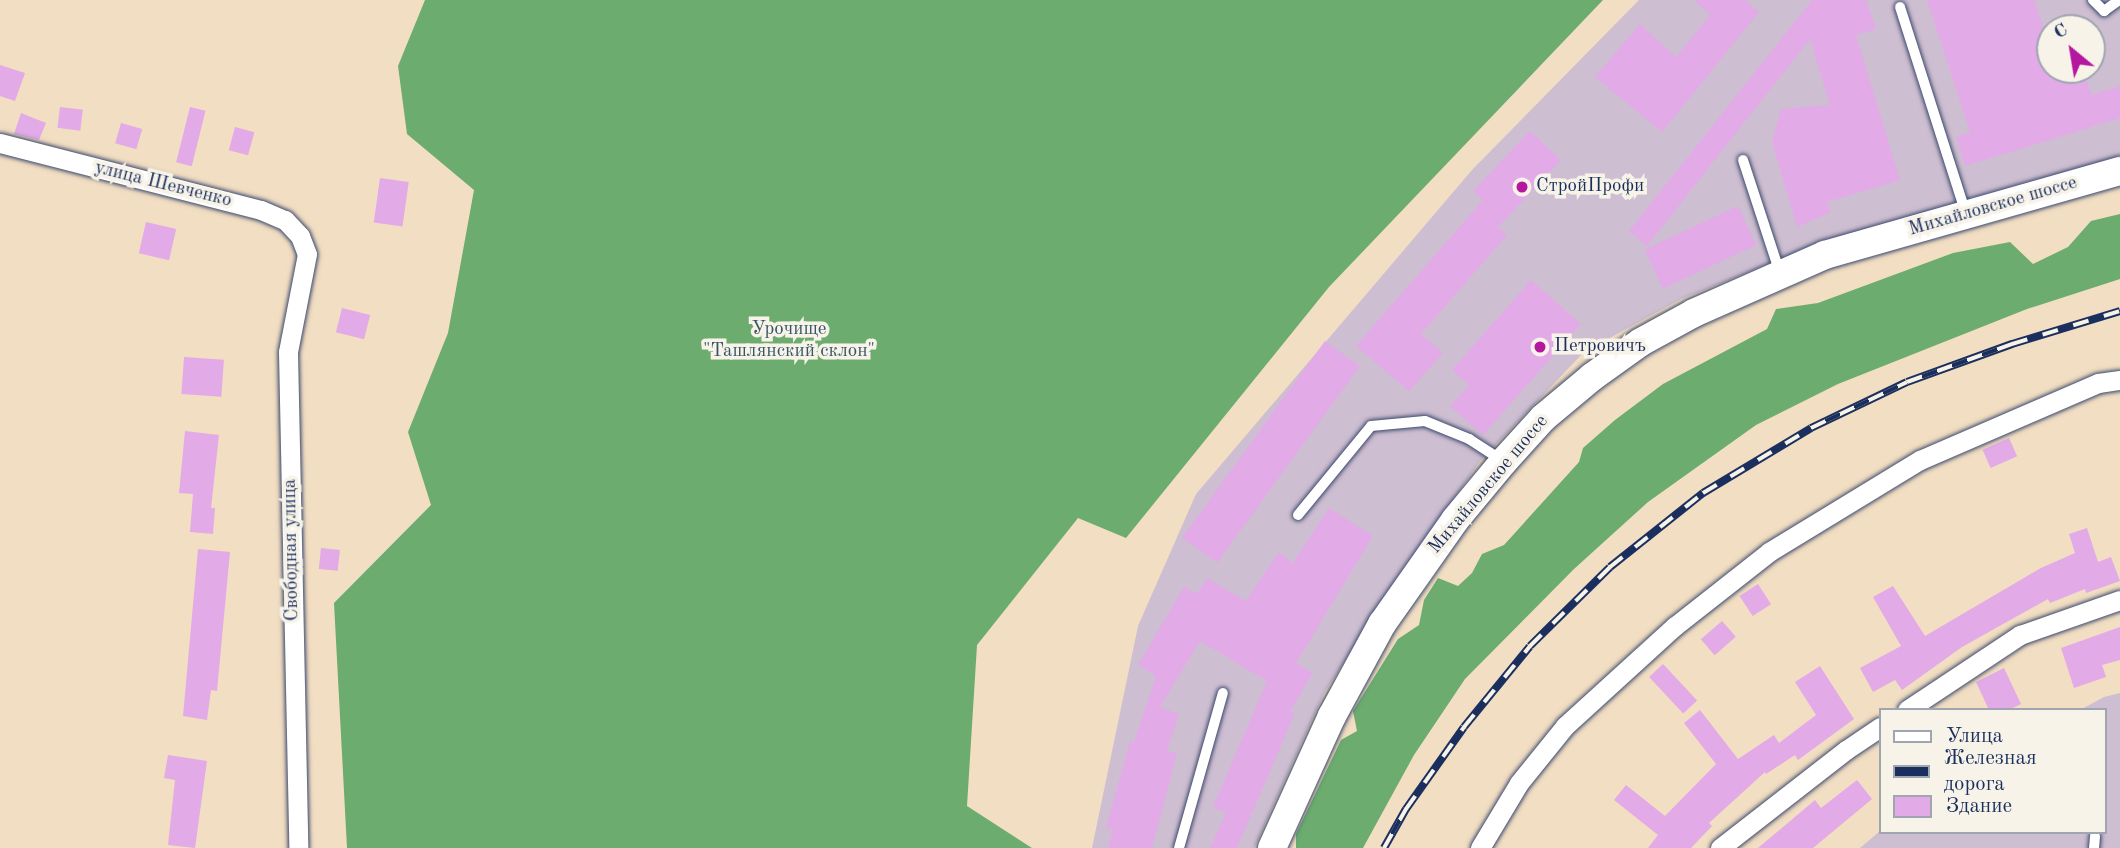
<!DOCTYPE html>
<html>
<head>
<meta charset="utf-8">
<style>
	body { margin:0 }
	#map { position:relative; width:2120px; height:848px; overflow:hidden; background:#f2dec2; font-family:"Old Standard TT",serif }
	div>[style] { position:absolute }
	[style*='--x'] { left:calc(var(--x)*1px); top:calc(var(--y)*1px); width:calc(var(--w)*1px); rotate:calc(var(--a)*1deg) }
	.industrial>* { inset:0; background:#cebed1 }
	.forest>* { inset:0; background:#6cac6f }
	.building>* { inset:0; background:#e2aae7; transform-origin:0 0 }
	.roads { filter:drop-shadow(0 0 2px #3b496d) drop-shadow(0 0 2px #3b496d) }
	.lane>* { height:10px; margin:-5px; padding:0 5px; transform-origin:5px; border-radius:5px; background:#fff }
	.street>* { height:19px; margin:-9.5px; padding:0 9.5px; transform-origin:9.5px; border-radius:9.5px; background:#fff }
	.secondary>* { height:28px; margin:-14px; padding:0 14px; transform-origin:14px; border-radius:14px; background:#fff }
	.rail>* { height:8px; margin-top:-4px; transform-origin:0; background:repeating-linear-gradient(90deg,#f7f3e8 0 16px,#1b2f5e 0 32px); box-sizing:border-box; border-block:2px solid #1b2f5e }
	.dots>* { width:19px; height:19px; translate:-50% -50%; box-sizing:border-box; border:4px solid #f7f3e8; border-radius:50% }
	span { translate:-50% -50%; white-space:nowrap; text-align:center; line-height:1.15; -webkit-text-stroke:7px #f7f3e8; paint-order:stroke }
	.street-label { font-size:19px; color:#1b2f5e }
	.poi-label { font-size:19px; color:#1b2f5e }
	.left { translate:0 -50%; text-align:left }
	.park-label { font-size:19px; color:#365567 }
	.legend { position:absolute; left:1879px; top:708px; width:228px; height:126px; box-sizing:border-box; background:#f7f3e8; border:2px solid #9fa5b1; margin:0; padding:9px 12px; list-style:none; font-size:21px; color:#1b2f5e }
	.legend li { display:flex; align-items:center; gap:14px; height:35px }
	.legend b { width:35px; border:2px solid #9fa5b1 }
	.north { position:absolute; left:2036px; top:14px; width:70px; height:70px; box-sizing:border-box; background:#f7f3e8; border:2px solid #9fa5b1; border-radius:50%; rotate:330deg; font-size:19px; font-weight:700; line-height:28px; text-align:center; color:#1b2f5e }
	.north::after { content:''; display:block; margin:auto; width:24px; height:32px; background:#b5179e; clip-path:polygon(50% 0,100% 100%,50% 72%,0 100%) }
</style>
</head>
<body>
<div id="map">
	<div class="industrial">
		<i style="clip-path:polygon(evenodd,1639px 0,2120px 0,2120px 160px,1811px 247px,1681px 299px,1584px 352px,1480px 461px,1402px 573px,1324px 693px,1254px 848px,1092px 848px,1138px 626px,1196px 494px,1472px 170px,1639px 0,2050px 28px,2092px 28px,2092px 70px,2050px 70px,2050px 28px)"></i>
		<i style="clip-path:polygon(2120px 693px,2120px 848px,1860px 848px,1880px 831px,2104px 832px,2104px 710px,2080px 710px,2104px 697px)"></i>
	</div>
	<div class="forest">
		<i style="clip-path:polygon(425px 0,1603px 0,1329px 287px,1126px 538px,1078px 518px,977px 645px,967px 806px,1032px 848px,347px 848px,334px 603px,431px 505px,408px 432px,448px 333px,474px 190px,407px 134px,398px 66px)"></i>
		<i style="clip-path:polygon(2120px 214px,2120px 279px,2027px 309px,1838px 384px,1756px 425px,1648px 502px,1574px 569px,1465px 679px,1414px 755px,1363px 848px,1296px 848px,1296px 834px,1341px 740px,1357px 731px,1353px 711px,1398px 639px,1419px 625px,1424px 600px,1438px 578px,1458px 586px,1472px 573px,1482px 554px,1504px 545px,1579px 462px,1583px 448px,1615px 420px,1663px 384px,1767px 329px,1776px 309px,1818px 303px,1953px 253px,2010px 242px,2033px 264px,2068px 247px,2091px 221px)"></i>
	</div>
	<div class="building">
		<i style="clip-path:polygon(1694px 0,1745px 0,1759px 12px,1662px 132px,1595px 77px,1640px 24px,1676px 57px,1710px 15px)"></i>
		<i style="clip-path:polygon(1812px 0,1866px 0,1876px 29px,1856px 35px,1900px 180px,1827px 202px,1831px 212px,1797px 227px,1772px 142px,1781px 109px,1830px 105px,1810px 39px,1647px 246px,1629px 231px)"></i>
		<i style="clip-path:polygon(1927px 0,2034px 0,2046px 35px,2050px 34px,2050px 70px,2082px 70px,2092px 95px,2120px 86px,2120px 118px,1965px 166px,1956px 137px,1970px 132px)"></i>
		<i style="clip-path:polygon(0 65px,25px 73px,15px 101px,0 96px)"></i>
		<i style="left:60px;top:107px;width:23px;height:21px;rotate:7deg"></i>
		<i style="left:190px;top:107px;width:16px;height:57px;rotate:14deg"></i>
		<i style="clip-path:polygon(21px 113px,46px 123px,39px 140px,14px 134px)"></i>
		<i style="left:121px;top:123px;width:22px;height:21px;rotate:16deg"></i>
		<i style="left:235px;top:127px;width:20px;height:24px;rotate:15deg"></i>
		<i style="clip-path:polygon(1530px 131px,1561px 160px,1498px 227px,1507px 235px,1421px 334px,1443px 353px,1409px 391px,1356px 346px,1483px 200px,1473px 191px)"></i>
		<i style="left:380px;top:178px;width:29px;height:45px;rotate:8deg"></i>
		<i style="left:1738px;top:206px;width:43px;height:103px;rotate:65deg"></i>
		<i style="left:146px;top:222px;width:31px;height:32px;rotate:13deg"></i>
		<i style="clip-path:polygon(1531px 280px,1581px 324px,1483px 435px,1450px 406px,1469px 385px,1452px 370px)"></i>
		<i style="left:342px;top:308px;width:29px;height:25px;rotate:14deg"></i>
		<i style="left:1325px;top:341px;width:43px;height:243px;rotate:36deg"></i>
		<i style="left:184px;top:357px;width:40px;height:37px;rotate:4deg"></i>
		<i style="clip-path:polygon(185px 431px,219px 435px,211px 508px,215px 508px,213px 534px,190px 532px,193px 494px,179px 493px)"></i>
		<i style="left:2009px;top:438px;width:20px;height:29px;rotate:66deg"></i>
		<i style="clip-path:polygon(1329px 508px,1373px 536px,1296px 663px,1313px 673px,1290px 711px,1295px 713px,1237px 848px,1210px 848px,1226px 813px,1213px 807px,1267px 681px,1200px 641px,1160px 707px,1179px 714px,1167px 751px,1177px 754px,1152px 848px,1108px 848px,1113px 829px,1106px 828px,1130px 741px,1134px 742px,1156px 676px,1138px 665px,1184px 587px,1197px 594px,1207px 578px,1246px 601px,1279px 552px,1293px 563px)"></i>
		<i style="clip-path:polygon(2087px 528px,2098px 562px,2111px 557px,2120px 581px,2086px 593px,2085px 589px,2050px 603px,2048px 599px,1962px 647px,1902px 690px,1895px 680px,1873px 692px,1860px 668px,1901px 646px,1873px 597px,1893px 586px,1925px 636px,2041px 568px,2075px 553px,2069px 534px)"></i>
		<i style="left:321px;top:548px;width:19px;height:21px;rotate:6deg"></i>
		<i style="clip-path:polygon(198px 549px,230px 552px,217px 691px,211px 690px,207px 720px,183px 716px)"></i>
		<i style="left:1758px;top:584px;width:24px;height:22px;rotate:57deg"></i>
		<i style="left:1722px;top:621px;width:21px;height:28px;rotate:49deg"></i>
		<i style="clip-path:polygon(2120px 627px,2120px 660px,2102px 665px,2106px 677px,2074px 688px,2061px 648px)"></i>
		<i style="left:1663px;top:664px;width:50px;height:19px;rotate:47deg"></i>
		<i style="clip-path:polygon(1820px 666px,1854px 719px,1798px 760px,1795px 755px,1766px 774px,1765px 772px,1709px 823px,1712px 826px,1691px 848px,1648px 848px,1658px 835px,1614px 800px,1626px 785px,1665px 816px,1716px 764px,1684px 723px,1700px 710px,1738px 759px,1774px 735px,1779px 743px,1816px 715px,1795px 682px)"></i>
		<i style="clip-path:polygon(2004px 668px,2021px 704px,2009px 710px,1989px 710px,1976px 682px)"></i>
		<i style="clip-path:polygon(168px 755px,207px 761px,195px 848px,168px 845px,175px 780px,164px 778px)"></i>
		<i style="clip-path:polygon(1857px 780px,1872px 799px,1813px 848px,1758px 848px,1815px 800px,1821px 808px)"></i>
	</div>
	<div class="roads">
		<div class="lane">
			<i style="--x:2093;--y:0;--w:16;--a:45"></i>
			<i style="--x:2104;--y:11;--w:19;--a:-36"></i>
			<i style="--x:1900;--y:7;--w:214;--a:72.3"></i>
			<i style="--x:1743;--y:160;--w:119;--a:71.9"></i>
			<i style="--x:1298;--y:515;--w:115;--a:-50.6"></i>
			<i style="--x:1371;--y:426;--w:54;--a:-5.3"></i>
			<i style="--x:1425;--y:421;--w:48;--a:22.2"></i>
			<i style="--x:1469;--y:439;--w:40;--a:32.9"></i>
			<i style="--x:1179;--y:848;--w:161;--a:-74.2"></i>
			<i style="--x:2094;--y:848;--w:12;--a:-85"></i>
		</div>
		<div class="street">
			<i style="--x:0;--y:143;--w:269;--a:14.4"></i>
			<i style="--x:261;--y:210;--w:26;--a:23"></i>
			<i style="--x:285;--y:220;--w:22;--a:47"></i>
			<i style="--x:300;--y:236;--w:19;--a:69"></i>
			<i style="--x:307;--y:254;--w:100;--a:101"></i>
			<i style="--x:288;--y:352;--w:496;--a:88.8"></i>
			<i style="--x:1907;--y:710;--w:136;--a:-33.6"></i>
			<i style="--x:2020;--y:635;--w:106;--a:-19.3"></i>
			<i style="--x:1480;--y:848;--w:76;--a:-59"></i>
			<i style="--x:1519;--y:783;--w:73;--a:-51.1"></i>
			<i style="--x:1565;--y:726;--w:149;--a:-42.3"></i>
			<i style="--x:1675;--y:626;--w:120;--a:-38.2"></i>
			<i style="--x:1769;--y:552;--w:177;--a:-31.4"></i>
			<i style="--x:1920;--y:460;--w:194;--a:-23.4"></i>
			<i style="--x:2098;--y:383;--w:22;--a:-8"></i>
			<i style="--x:1720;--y:848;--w:160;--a:-37.9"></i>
			<i style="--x:1846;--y:750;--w:41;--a:-34.1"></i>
		</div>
		<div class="secondary">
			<i style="--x:1272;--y:848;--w:145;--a:-65.6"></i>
			<i style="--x:1332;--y:716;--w:105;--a:-61.5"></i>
			<i style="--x:1382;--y:624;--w:127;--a:-54.9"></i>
			<i style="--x:1455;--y:520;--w:77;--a:-50.3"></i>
			<i style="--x:1504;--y:461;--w:58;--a:-47.8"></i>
			<i style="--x:1543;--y:418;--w:64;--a:-39.9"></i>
			<i style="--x:1592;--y:377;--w:60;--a:-35.5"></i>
			<i style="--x:1641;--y:342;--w:60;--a:-28.7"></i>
			<i style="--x:1694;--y:313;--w:143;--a:-23.9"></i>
			<i style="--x:1825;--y:255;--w:307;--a:-15.9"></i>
		</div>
	</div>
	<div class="rail">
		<i style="--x:1384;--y:848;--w:45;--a:-60.6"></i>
		<i style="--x:1406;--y:809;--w:100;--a:-54.7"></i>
		<i style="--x:1464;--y:727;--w:104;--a:-50.8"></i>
		<i style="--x:1530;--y:646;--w:112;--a:-44.6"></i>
		<i style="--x:1610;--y:567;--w:119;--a:-38.5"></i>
		<i style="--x:1703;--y:493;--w:126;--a:-31"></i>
		<i style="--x:1811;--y:428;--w:106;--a:-25.6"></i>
		<i style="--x:1907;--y:382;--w:112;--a:-19.9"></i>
		<i style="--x:2012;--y:344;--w:113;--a:-17"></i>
	</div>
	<div class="dots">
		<i style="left:1522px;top:187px;background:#b5179e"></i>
		<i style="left:1540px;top:347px;background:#b5179e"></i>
	</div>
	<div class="street-label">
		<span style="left:163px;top:185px;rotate:14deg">улица Шевченко</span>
		<span style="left:1993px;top:207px;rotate:-16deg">Михайловское шоссе</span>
		<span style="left:1489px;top:485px;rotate:-50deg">Михайловское шоссе</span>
		<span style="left:292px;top:550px;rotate:-91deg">Свободная улица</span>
	</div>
	<div class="poi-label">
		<span class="left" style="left:1536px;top:187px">СтройПрофи</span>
		<span class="left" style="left:1554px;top:347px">Петровичъ</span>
	</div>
	<div class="park-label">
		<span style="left:789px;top:341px">Урочище<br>"Ташлянский склон"</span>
	</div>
	<ul class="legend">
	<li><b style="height:9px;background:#fff"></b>Улица</li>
	<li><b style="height:9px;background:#1b2f5e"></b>Железная дорога</li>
	<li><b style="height:19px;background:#e2aae7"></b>Здание</li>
	</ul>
	<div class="north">С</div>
</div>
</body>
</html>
